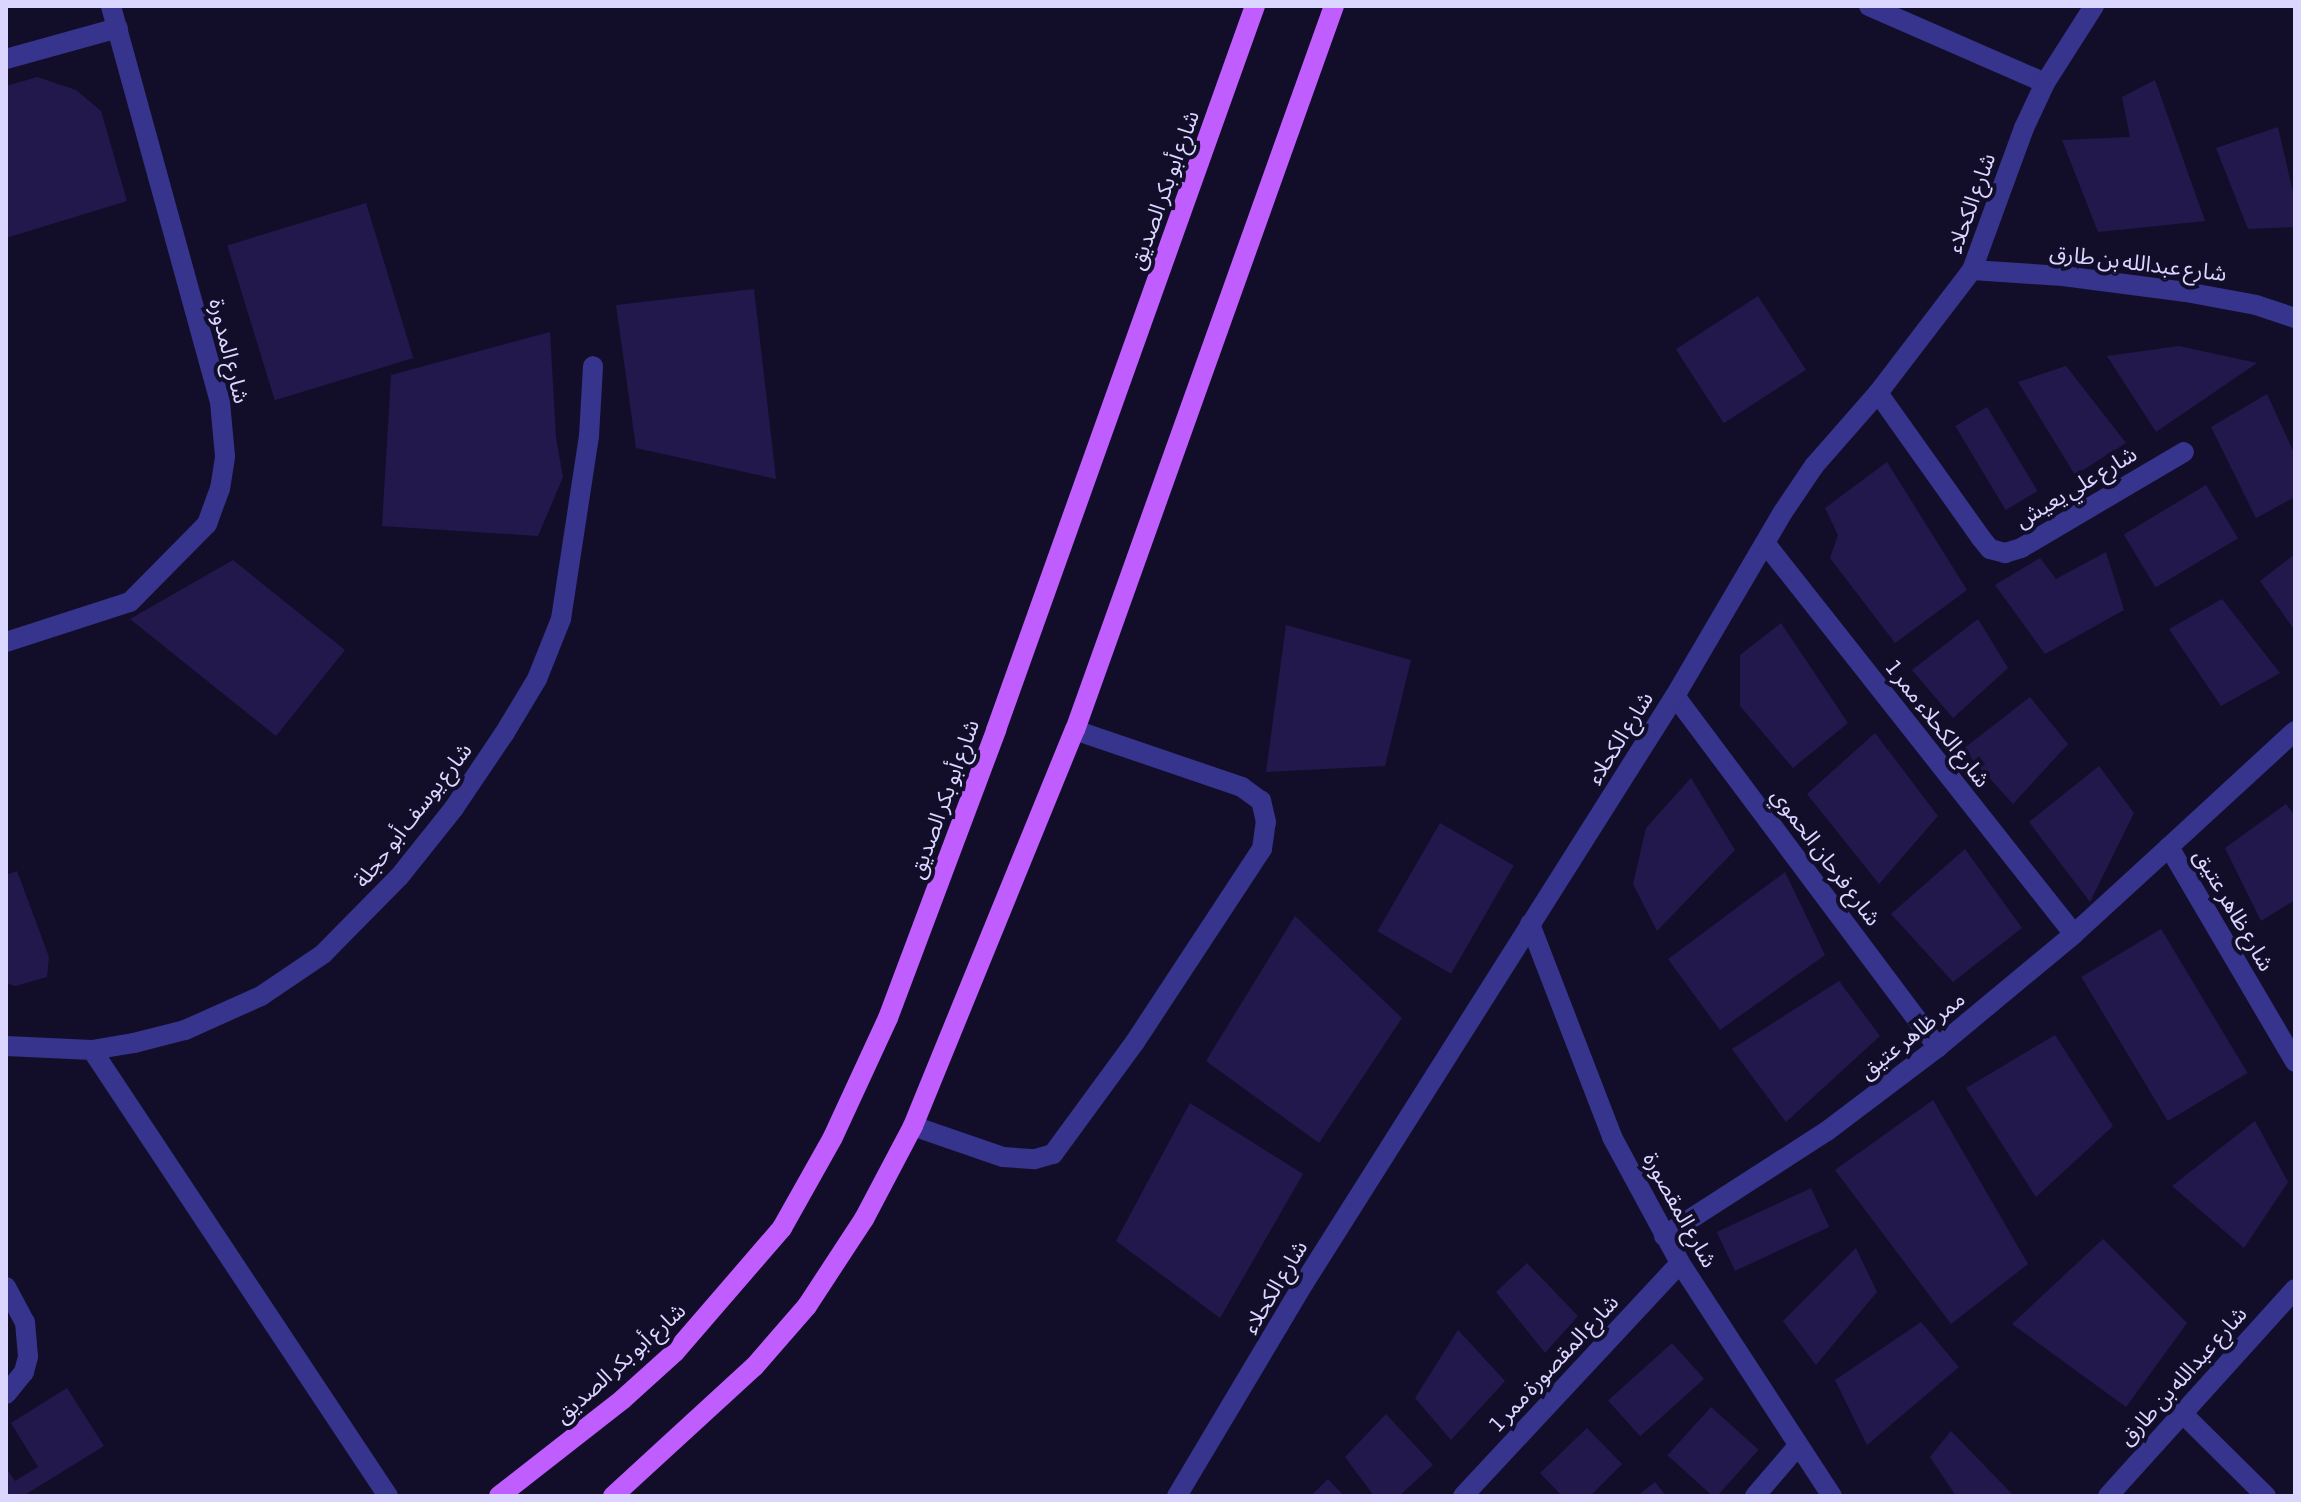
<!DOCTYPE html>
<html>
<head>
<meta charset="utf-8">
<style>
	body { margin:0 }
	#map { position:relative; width:2301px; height:1502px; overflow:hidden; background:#120e2a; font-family:"Asap Condensed","Noto Sans Arabic",sans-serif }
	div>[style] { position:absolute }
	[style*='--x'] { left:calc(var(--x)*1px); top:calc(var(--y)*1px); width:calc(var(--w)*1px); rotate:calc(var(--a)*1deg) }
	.building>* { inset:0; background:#22184c; transform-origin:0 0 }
	.minor>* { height:20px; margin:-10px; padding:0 10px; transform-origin:10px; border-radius:10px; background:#36348d }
	.major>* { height:20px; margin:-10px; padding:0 10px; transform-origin:10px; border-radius:10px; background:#c05dff }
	span { translate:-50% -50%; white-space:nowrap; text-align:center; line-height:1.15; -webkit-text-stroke:8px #120e2a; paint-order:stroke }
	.street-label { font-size:22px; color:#dad6ff }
	.frame { position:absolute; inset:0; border:8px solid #dad6ff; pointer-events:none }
</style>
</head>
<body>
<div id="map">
	<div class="building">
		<i style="clip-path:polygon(37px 77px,76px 90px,101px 111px,127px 201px,6px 238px,6px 86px)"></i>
		<i style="clip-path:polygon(2155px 80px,2205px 221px,2098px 232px,2062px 140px,2130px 137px,2122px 97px)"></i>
		<i style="clip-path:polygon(2278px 127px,2295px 201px,2295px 227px,2248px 229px,2216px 148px)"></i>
		<i style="left:366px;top:203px;width:162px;height:145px;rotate:73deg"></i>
		<i style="clip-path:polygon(754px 289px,776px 479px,636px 448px,616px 305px)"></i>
		<i style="left:1758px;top:296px;width:88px;height:98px;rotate:57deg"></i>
		<i style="clip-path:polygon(550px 332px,556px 438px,563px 477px,538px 536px,382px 526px,391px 375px)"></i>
		<i style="clip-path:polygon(2179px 346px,2257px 363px,2156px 432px,2107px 356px)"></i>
		<i style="clip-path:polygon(2066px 366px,2126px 443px,2075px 475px,2018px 382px)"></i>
		<i style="clip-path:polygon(2267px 394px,2295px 455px,2295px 497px,2256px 518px,2211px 427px)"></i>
		<i style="left:1987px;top:407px;width:98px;height:37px;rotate:59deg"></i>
		<i style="clip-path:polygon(1887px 462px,1967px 590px,1895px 643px,1830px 558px,1838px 535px,1825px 508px)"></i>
		<i style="left:2206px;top:485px;width:62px;height:96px;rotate:59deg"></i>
		<i style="clip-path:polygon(2106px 552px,2124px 610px,2045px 654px,1995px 585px,2040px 558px,2056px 579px)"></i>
		<i style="clip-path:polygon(2295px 554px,2295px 631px,2260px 581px)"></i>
		<i style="clip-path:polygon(233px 560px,345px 650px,276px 736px,130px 619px)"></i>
		<i style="clip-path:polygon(2222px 599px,2280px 673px,2221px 706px,2169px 629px)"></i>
		<i style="clip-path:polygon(1978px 619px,2008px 668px,1953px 718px,1912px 670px)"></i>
		<i style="clip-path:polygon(1781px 623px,1848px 723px,1793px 768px,1740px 706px,1740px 655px)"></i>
		<i style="clip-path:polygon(1286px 625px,1411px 660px,1385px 766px,1266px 772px)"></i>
		<i style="clip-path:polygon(2030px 697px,2068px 744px,2013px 804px,1963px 749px)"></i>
		<i style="clip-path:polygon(1875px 733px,1938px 816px,1879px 884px,1807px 794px)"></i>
		<i style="clip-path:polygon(2099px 766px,2134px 813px,2090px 902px,2029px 822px)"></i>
		<i style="clip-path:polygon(1691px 778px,1735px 850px,1657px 931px,1633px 884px,1646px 828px)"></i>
		<i style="clip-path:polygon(2286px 804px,2295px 816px,2295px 900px,2261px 921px,2225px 848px)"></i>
		<i style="left:1440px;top:823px;width:85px;height:125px;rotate:30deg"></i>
		<i style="clip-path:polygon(1965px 849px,2022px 928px,1953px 982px,1891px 914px)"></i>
		<i style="clip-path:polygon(17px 871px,49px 957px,47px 977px,15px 986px,6px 983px,6px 875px)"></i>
		<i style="clip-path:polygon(1785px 872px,1825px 955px,1720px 1030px,1668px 959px)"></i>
		<i style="clip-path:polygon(1295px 916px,1402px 1018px,1319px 1143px,1206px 1061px)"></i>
		<i style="left:2161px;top:929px;width:168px;height:93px;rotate:59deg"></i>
		<i style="clip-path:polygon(1839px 981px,1880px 1036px,1786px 1122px,1732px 1049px)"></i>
		<i style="clip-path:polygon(2055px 1035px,2113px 1126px,2036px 1197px,1966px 1088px)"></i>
		<i style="clip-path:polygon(1933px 1100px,2028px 1264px,1951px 1324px,1835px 1170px)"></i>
		<i style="clip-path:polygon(1190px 1103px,1303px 1174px,1220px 1318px,1116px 1241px)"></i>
		<i style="clip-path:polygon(2255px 1121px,2288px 1182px,2244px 1248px,2172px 1186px)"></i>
		<i style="left:1811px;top:1188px;width:43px;height:104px;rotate:65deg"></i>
		<i style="clip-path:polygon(2103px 1239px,2187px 1323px,2126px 1407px,2012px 1324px)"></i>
		<i style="clip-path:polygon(1856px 1248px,1877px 1292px,1816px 1365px,1783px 1321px)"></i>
		<i style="clip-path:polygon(1527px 1263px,1578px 1316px,1545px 1353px,1496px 1292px)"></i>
		<i style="clip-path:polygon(1921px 1322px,1959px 1367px,1867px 1445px,1835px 1380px)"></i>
		<i style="clip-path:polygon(1458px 1330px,1505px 1381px,1451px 1440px,1415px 1398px)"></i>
		<i style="left:1672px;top:1343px;width:48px;height:86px;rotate:48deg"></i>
		<i style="clip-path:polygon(67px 1388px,104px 1446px,23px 1496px,6px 1496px,6px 1468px,15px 1481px,38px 1467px,11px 1423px)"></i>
		<i style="left:1711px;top:1407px;width:64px;height:65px;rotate:42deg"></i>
		<i style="clip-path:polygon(1386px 1414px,1433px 1465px,1399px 1496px,1374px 1496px,1345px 1457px)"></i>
		<i style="clip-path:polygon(1587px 1428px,1622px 1464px,1590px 1496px,1562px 1496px,1540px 1473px)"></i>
		<i style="clip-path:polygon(1951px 1431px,2014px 1496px,1956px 1496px,1930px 1457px)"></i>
		<i style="clip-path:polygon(1328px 1479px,1344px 1496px,1311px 1496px)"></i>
		<i style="clip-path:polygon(1655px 1482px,1666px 1496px,1637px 1496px)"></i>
	</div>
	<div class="minor">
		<i style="--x:1869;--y:6;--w:192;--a:23.6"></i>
		<i style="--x:6;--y:59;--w:116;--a:-15.5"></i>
		<i style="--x:1972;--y:270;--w:91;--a:3.8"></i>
		<i style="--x:2063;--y:276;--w:124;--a:7.4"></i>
		<i style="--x:2186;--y:292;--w:71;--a:10.5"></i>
		<i style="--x:2256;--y:305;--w:41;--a:18.4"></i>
		<i style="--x:1878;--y:393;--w:178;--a:54.6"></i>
		<i style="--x:1981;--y:538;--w:14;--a:51"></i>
		<i style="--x:1990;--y:549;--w:16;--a:15"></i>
		<i style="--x:2005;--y:553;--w:17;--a:-17"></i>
		<i style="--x:2021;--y:548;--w:189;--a:-30.5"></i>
		<i style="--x:1765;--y:543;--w:498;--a:51.7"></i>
		<i style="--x:6;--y:642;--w:130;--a:-17.9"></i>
		<i style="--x:130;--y:602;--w:110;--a:-45.4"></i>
		<i style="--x:207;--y:524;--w:37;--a:-70"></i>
		<i style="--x:220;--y:489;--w:33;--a:-81"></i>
		<i style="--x:225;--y:456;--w:54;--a:-95.3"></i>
		<i style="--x:220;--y:402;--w:411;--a:-105.4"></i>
		<i style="--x:1675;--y:696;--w:439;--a:53.2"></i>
		<i style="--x:2295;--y:731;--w:171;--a:137.4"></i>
		<i style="--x:2169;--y:847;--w:249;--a:59.6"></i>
		<i style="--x:1530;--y:924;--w:228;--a:68.9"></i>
		<i style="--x:1612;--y:1137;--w:143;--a:61.6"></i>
		<i style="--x:1680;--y:1263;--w:278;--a:56.9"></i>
		<i style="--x:6;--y:1046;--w:86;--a:2.7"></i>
		<i style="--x:92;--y:1050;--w:43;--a:-9.5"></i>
		<i style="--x:134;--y:1043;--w:53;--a:-14.3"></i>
		<i style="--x:185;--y:1030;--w:83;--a:-24.1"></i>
		<i style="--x:261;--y:996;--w:75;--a:-34.1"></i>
		<i style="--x:323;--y:954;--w:108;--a:-45.4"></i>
		<i style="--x:399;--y:877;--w:88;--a:-51.4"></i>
		<i style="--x:454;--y:808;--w:89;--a:-56"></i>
		<i style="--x:504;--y:734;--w:64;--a:-59"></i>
		<i style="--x:537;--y:679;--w:65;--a:-68.2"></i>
		<i style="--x:561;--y:619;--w:185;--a:-81.3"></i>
		<i style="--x:589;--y:436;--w:70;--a:-86.7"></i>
		<i style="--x:92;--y:1050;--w:535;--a:56.43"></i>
		<i style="--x:913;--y:1126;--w:95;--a:19"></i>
		<i style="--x:1003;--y:1157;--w:32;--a:4"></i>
		<i style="--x:1035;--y:1159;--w:19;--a:-16"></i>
		<i style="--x:1053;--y:1154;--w:139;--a:-53.8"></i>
		<i style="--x:1135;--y:1042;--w:231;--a:-56.7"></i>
		<i style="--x:1262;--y:849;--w:27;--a:-82"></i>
		<i style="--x:1266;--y:822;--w:22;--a:-103"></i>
		<i style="--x:1261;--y:801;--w:24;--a:-144"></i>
		<i style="--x:1242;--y:787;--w:176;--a:-161.2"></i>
		<i style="--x:1664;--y:1236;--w:194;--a:-32.8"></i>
		<i style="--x:1827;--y:1131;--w:139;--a:-37.1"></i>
		<i style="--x:1938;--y:1047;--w:177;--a:-39.7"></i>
		<i style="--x:2074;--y:934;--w:129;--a:-42.5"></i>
		<i style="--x:6;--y:1287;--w:40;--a:62"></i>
		<i style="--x:25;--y:1322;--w:35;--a:85"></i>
		<i style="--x:28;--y:1357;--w:16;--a:105"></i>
		<i style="--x:24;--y:1372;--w:28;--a:129"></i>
		<i style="--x:2181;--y:1412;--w:120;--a:44.7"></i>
		<i style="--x:1177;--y:1496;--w:248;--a:-59.2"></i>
		<i style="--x:1304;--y:1283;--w:694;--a:-57.71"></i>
		<i style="--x:1675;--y:696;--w:213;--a:-59.6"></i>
		<i style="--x:1783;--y:512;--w:55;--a:-56"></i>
		<i style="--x:1814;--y:466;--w:97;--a:-48.8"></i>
		<i style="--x:1878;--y:393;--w:155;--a:-52.6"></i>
		<i style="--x:1972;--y:270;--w:151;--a:-69.9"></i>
		<i style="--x:2024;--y:128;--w:50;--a:-65"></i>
		<i style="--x:2045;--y:83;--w:91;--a:-57.5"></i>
		<i style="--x:1463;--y:1496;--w:318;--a:-47"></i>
		<i style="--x:1755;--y:1496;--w:65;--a:-49.4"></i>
		<i style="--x:2108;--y:1496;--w:279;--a:-47.9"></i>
	</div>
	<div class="major">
		<i style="--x:499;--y:1496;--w:157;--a:-38"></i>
		<i style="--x:623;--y:1399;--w:70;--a:-42.1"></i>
		<i style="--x:675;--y:1352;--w:164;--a:-49.2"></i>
		<i style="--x:782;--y:1228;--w:104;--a:-60.7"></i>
		<i style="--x:833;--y:1137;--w:131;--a:-65.2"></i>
		<i style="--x:888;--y:1018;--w:308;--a:-69.4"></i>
		<i style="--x:996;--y:730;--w:769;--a:-70.32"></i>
		<i style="--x:613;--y:1496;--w:191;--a:-42.5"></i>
		<i style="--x:754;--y:1367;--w:81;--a:-49"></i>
		<i style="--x:807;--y:1306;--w:104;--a:-56.8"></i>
		<i style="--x:864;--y:1219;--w:105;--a:-62.2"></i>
		<i style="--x:913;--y:1126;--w:428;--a:-67.8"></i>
		<i style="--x:1075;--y:730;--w:769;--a:-70.32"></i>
	</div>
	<div class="street-label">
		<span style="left:1164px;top:190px;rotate:-70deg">شارع أبو بكر الصديق</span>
		<span style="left:1971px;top:203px;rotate:-70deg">شارع الكحلاء</span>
		<span style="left:2138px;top:263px;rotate:7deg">شارع عبدالله بن طارق</span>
		<span style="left:229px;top:351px;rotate:76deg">شارع المدورة</span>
		<span style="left:2076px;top:487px;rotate:-31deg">شارع علي يعيش</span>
		<span style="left:1938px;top:724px;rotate:52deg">شارع الكحلاء ممر 1</span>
		<span style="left:1620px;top:738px;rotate:-58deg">شارع الكحلاء</span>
		<span style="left:944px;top:799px;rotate:-70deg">شارع أبو بكر الصديق</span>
		<span style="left:413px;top:815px;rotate:-52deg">شارع يوسف أبو حجلة</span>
		<span style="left:1826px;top:857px;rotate:53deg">شارع فرحان الحموي</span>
		<span style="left:2234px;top:910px;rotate:60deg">شارع ظاهر عتيق</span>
		<span style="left:1912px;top:1035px;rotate:-38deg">ممر ظاهر عتيق</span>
		<span style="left:1680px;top:1210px;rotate:61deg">شارع المقصورة</span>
		<span style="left:1275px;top:1287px;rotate:-59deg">شارع الكحلاء</span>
		<span style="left:620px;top:1363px;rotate:-42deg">شارع أبو بكر الصديق</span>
		<span style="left:1554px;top:1363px;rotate:-47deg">شارع المقصورة ممر 1</span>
		<span style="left:2183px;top:1376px;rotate:-48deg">شارع عبدالله بن طارق</span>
	</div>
	<div class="frame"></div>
</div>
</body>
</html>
